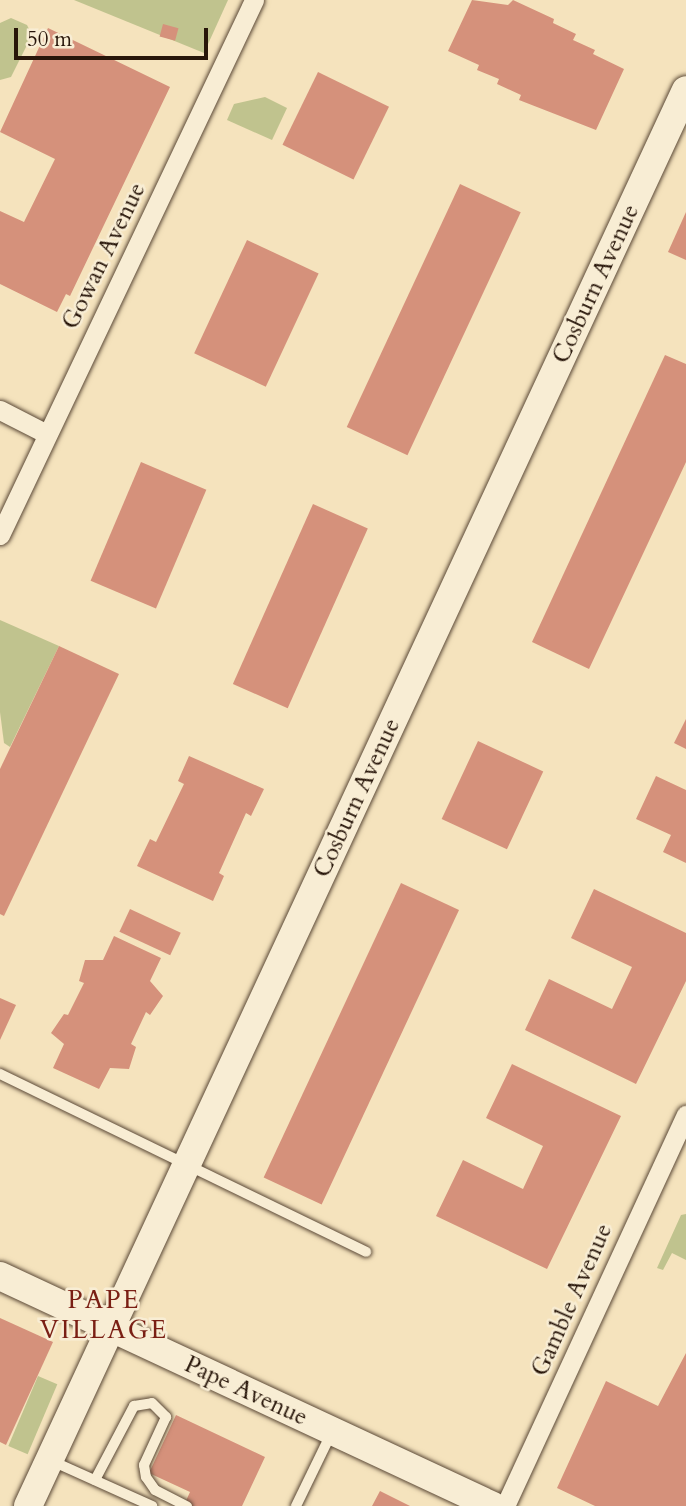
<!DOCTYPE html>
<html>
<head>
<meta charset="utf-8">
<style>
	body { margin:0 }
	#map { position:relative; width:686px; height:1506px; overflow:hidden; background:#f5e3bd; font-family:Cardo,serif }
	div>[style] { position:absolute }
	[style*='--x'] { left:calc(var(--x)*1px); top:calc(var(--y)*1px); width:calc(var(--w)*1px); rotate:calc(var(--a)*1deg) }
	.green>* { inset:0; background:#c0c38e; transform-origin:0 0 }
	.building>* { inset:0; background:#d5917b; transform-origin:0 0 }
	.roads { filter:drop-shadow(0 0 2px #5b4937) drop-shadow(0 0 2px #5b4937) }
	.lane>* { height:10px; margin:-5px; padding:0 5px; transform-origin:5px; border-radius:5px; background:#f8edd4 }
	.street>* { height:19px; margin:-9.5px; padding:0 9.5px; transform-origin:9.5px; border-radius:9.5px; background:#f8edd4 }
	.secondary>* { height:28px; margin:-14px; padding:0 14px; transform-origin:14px; border-radius:14px; background:#f8edd4 }
	span { translate:-50% -50%; white-space:nowrap; text-align:center; line-height:1.15; -webkit-text-stroke:5px #f8edd4; paint-order:stroke }
	.street-label { font-size:24px; color:#28160a }
	.neighbourhood-label { font-size:26px; color:#7a1f14; letter-spacing:2px }
	.scale { position:absolute; left:14px; top:28px; width:194px; height:32px; box-sizing:border-box; border:4px solid #28160a; border-top:0; padding-left:9px; font-size:21px; line-height:24px; white-space:nowrap; color:#28160a; -webkit-text-stroke:5px #f8edd4; paint-order:stroke }
</style>
</head>
<body>
<div id="map">
	<div class="green">
		<i style="clip-path:polygon(74px 0,228px 0,204px 53px)"></i>
		<i style="clip-path:polygon(11px 18px,27px 25px,32px 35px,11px 77px,0 80px,0 23px)"></i>
		<i style="clip-path:polygon(265px 97px,287px 108px,272px 140px,227px 120px,234px 104px)"></i>
		<i style="clip-path:polygon(0 620px,59px 646px,10px 747px,4px 743px,0 712px)"></i>
		<i style="clip-path:polygon(686px 1214px,686px 1260px,672px 1253px,663px 1270px,657px 1268px,681px 1215px)"></i>
		<i style="left:38px;top:1376px;width:21px;height:76px;rotate:23deg"></i>
	</div>
	<div class="building">
		<i style="clip-path:polygon(472px 0,508px 5px,513px 0,554px 19px,553px 23px,576px 34px,573px 40px,595px 50px,593px 54px,624px 69px,596px 130px,519px 100px,521px 95px,497px 84px,499px 79px,477px 70px,479px 65px,448px 51px)"></i>
		<i style="left:163px;top:24px;width:16px;height:13px;rotate:15deg"></i>
		<i style="clip-path:polygon(48px 28px,170px 87px,70px 296px,66px 294px,57px 312px,0 284px,0 211px,24px 222px,55px 159px,0 132px)"></i>
		<i style="left:318px;top:72px;width:79px;height:81px;rotate:26deg"></i>
		<i style="left:460px;top:184px;width:67px;height:268px;rotate:25deg"></i>
		<i style="clip-path:polygon(686px 212px,686px 260px,668px 252px)"></i>
		<i style="left:247px;top:240px;width:79px;height:125px;rotate:25deg"></i>
		<i style="clip-path:polygon(665px 355px,686px 364px,686px 462px,589px 669px,532px 642px)"></i>
		<i style="left:141px;top:462px;width:71px;height:129px;rotate:23deg"></i>
		<i style="left:313px;top:504px;width:60px;height:197px;rotate:24deg"></i>
		<i style="clip-path:polygon(59px 646px,119px 674px,4px 916px,0 914px,0 769px)"></i>
		<i style="clip-path:polygon(686px 719px,686px 749px,674px 743px)"></i>
		<i style="left:478px;top:741px;width:72px;height:86px;rotate:25deg"></i>
		<i style="clip-path:polygon(189px 756px,264px 789px,251px 816px,246px 813px,219px 873px,224px 876px,213px 901px,137px 866px,150px 839px,156px 842px,184px 784px,178px 781px)"></i>
		<i style="clip-path:polygon(656px 776px,686px 790px,686px 863px,663px 852px,671px 835px,636px 819px)"></i>
		<i style="left:401px;top:883px;width:64px;height:325px;rotate:25deg"></i>
		<i style="clip-path:polygon(594px 889px,686px 933px,686px 981px,636px 1084px,525px 1030px,549px 979px,612px 1009px,632px 967px,571px 938px)"></i>
		<i style="left:130px;top:909px;width:56px;height:25px;rotate:25deg"></i>
		<i style="clip-path:polygon(114px 936px,161px 958px,150px 981px,163px 996px,150px 1015px,146px 1012px,131px 1044px,136px 1047px,129px 1069px,110px 1068px,99px 1089px,53px 1068px,64px 1044px,51px 1033px,64px 1014px,68px 1015px,84px 983px,79px 981px,85px 960px,103px 960px)"></i>
		<i style="clip-path:polygon(0 998px,16px 1005px,0 1040px)"></i>
		<i style="clip-path:polygon(512px 1064px,621px 1116px,547px 1269px,436px 1216px,463px 1160px,523px 1189px,543px 1146px,486px 1118px)"></i>
		<i style="clip-path:polygon(0 1318px,53px 1342px,6px 1445px,0 1442px)"></i>
		<i style="clip-path:polygon(686px 1353px,686px 1506px,595px 1506px,557px 1488px,606px 1381px,658px 1406px)"></i>
		<i style="clip-path:polygon(176px 1415px,265px 1457px,242px 1506px,191px 1506px,185px 1503px,190px 1492px,149px 1473px)"></i>
		<i style="clip-path:polygon(380px 1491px,410px 1506px,372px 1506px)"></i>
	</div>
	<div class="roads">
		<div class="lane">
			<i style="--x:0;--y:1074;--w:407;--a:25.9"></i>
			<i style="--x:52;--y:1461;--w:110;--a:24.2"></i>
			<i style="--x:95;--y:1480;--w:84;--a:-62.2"></i>
			<i style="--x:134;--y:1406;--w:18;--a:-9"></i>
			<i style="--x:152;--y:1403;--w:20;--a:45"></i>
			<i style="--x:166;--y:1417;--w:53;--a:114.6"></i>
			<i style="--x:144;--y:1465;--w:12;--a:81"></i>
			<i style="--x:146;--y:1477;--w:16;--a:55"></i>
			<i style="--x:155;--y:1490;--w:36;--a:27"></i>
			<i style="--x:296;--y:1506;--w:80;--a:-64.1"></i>
		</div>
		<div class="street">
			<i style="--x:0;--y:410;--w:53;--a:27.1"></i>
			<i style="--x:0;--y:535;--w:592;--a:-64.6"></i>
			<i style="--x:505;--y:1506;--w:431;--a:-65.2"></i>
		</div>
		<div class="secondary">
			<i style="--x:0;--y:1276;--w:544;--a:25.01"></i>
			<i style="--x:28;--y:1506;--w:1561;--a:-65.08"></i>
		</div>
	</div>
	<div class="street-label">
		<span style="left:104px;top:256px;rotate:-64deg">Gowan Avenue</span>
		<span style="left:596px;top:284px;rotate:-65deg">Cosburn Avenue</span>
		<span style="left:357px;top:798px;rotate:-65deg">Cosburn Avenue</span>
		<span style="left:572px;top:1300px;rotate:-66deg">Gamble Avenue</span>
		<span style="left:246px;top:1391px;rotate:25deg">Pape Avenue</span>
	</div>
	<div class="neighbourhood-label">
		<span style="left:104px;top:1315px">PAPE<br>VILLAGE</span>
	</div>
	<div class="scale">50 m</div>
</div>
</body>
</html>
